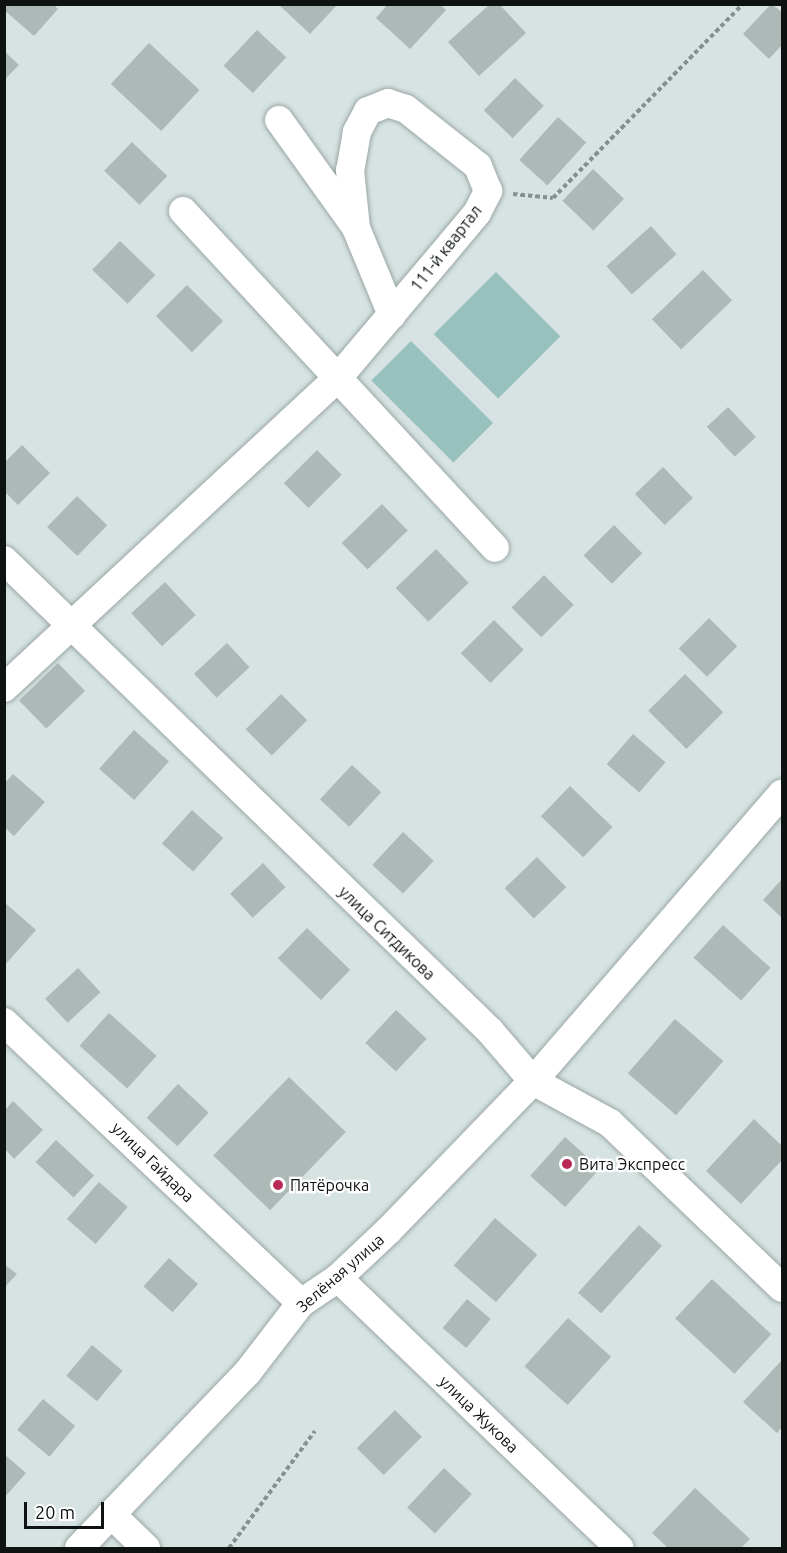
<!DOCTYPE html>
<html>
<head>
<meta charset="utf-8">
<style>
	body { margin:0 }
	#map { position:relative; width:787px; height:1553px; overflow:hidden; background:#d6e3e2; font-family:Ubuntu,sans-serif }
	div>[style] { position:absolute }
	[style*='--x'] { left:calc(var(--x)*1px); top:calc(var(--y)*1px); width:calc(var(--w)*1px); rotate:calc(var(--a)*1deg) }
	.green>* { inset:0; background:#97c1bd; transform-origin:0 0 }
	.building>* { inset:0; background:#acb9b7; transform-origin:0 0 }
	.path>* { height:4px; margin-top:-2px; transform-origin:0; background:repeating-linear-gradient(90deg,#86908f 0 4.5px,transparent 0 7.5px) }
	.roads { filter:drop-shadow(0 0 2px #9aa7a5) drop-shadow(0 0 2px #9aa7a5) }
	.minor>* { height:28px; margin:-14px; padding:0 14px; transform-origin:14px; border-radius:14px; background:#fff }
	.dots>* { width:16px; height:16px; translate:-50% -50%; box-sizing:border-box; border:3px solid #fff; border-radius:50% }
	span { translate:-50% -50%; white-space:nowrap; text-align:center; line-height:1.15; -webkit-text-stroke:4.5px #fff; paint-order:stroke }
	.street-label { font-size:16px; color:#0e1312 }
	.poi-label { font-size:16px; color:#0e1312 }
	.left { translate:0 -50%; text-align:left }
	.frame { position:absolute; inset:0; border:6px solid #0e1312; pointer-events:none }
	.scale { position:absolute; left:24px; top:1502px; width:80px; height:27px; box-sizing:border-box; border:3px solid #0e1312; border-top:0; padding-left:8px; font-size:18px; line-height:21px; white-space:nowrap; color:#0e1312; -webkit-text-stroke:4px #fff; paint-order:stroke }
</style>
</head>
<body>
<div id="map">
	<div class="green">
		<i style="left:496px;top:272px;width:91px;height:88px;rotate:45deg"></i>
		<i style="left:411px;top:341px;width:116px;height:56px;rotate:45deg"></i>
	</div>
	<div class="building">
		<i style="clip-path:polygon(8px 4px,53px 4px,58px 9px,34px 36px,4px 10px)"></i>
		<i style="clip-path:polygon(278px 4px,338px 4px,310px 34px)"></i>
		<i style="clip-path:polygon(388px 4px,440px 4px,446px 10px,410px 49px,376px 18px)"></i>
		<i style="clip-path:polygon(771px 4px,782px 12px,782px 45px,769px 59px,743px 34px)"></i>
		<i style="clip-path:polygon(489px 5px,500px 5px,526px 33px,479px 76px,448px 42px)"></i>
		<i style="left:257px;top:30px;width:40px;height:49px;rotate:43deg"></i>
		<i style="left:149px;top:43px;width:69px;height:56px;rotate:43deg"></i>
		<i style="clip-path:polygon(4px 51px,19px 65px,4px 80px)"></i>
		<i style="left:515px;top:78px;width:40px;height:45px;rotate:44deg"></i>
		<i style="left:558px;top:117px;width:38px;height:58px;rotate:42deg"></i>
		<i style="left:132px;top:142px;width:49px;height:40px;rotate:44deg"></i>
		<i style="left:593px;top:169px;width:43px;height:44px;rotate:44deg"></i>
		<i style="left:651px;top:226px;width:38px;height:60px;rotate:48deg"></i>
		<i style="left:120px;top:241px;width:49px;height:40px;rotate:44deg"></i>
		<i style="left:703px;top:270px;width:42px;height:71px;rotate:46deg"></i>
		<i style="left:187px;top:285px;width:51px;height:44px;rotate:45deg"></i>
		<i style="left:728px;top:407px;width:41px;height:29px;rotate:47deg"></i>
		<i style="clip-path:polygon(22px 445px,50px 473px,18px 505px,4px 491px,4px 463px)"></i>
		<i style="left:317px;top:450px;width:35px;height:47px;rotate:45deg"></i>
		<i style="left:663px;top:467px;width:43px;height:39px;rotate:46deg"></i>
		<i style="left:77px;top:496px;width:42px;height:43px;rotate:44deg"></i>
		<i style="left:382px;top:504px;width:37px;height:56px;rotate:46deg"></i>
		<i style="left:614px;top:525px;width:40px;height:43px;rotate:45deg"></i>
		<i style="left:436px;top:549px;width:47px;height:56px;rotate:46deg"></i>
		<i style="left:544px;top:575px;width:42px;height:46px;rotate:45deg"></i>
		<i style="left:165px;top:582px;width:45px;height:46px;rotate:47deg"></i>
		<i style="left:709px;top:618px;width:40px;height:43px;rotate:45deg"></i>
		<i style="left:494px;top:620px;width:42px;height:47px;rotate:45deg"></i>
		<i style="left:227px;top:643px;width:33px;height:45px;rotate:47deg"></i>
		<i style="left:58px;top:663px;width:39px;height:54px;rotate:46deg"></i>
		<i style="left:685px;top:674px;width:54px;height:52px;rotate:45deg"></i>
		<i style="left:281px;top:694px;width:37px;height:50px;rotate:45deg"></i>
		<i style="left:134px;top:730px;width:47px;height:52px;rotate:42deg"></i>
		<i style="left:633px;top:734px;width:43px;height:40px;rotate:41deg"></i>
		<i style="left:352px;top:765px;width:40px;height:47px;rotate:43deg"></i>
		<i style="clip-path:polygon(13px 774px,45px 802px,14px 836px,4px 827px,4px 784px)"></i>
		<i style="left:570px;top:786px;width:59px;height:42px;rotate:44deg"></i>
		<i style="left:192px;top:810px;width:42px;height:45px;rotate:42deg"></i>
		<i style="left:403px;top:832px;width:42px;height:45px;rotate:43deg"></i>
		<i style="left:537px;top:857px;width:42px;height:45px;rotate:46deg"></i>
		<i style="left:263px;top:863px;width:33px;height:45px;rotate:47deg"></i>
		<i style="clip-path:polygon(782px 879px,782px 918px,763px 900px)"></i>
		<i style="clip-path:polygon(4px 902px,36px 930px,4px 966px)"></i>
		<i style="left:723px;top:925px;width:64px;height:44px;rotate:42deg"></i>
		<i style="left:307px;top:928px;width:60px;height:42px;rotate:44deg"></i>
		<i style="left:78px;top:968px;width:33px;height:45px;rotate:47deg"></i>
		<i style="left:396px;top:1010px;width:42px;height:45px;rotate:43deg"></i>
		<i style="left:109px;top:1013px;width:64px;height:44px;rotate:42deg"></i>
		<i style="left:675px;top:1019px;width:64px;height:72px;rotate:41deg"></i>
		<i style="left:289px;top:1077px;width:79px;height:109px;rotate:44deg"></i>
		<i style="left:178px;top:1084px;width:42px;height:46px;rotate:43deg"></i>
		<i style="clip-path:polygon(13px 1101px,43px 1130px,14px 1159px,5px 1149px,5px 1110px)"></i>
		<i style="clip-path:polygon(754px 1119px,782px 1146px,782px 1160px,741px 1204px,706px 1171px)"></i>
		<i style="left:565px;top:1137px;width:47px;height:52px;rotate:42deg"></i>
		<i style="left:56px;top:1140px;width:52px;height:30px;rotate:43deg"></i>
		<i style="left:99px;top:1182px;width:38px;height:49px;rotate:41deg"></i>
		<i style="left:495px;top:1218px;width:56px;height:63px;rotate:41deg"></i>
		<i style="left:639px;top:1225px;width:31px;height:91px;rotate:42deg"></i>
		<i style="left:169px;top:1258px;width:39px;height:38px;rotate:42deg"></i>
		<i style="clip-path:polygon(4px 1264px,17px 1274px,4px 1288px)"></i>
		<i style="left:712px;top:1279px;width:81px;height:54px;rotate:43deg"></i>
		<i style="left:467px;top:1299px;width:31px;height:38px;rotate:40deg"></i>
		<i style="left:568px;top:1318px;width:58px;height:65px;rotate:42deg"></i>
		<i style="left:92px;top:1345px;width:40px;height:40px;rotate:40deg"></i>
		<i style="clip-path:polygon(782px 1360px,782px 1427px,777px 1433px,743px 1402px)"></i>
		<i style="left:43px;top:1399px;width:42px;height:40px;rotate:40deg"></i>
		<i style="left:395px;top:1410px;width:38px;height:54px;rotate:45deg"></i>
		<i style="clip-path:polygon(4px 1454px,26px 1473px,4px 1498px)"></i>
		<i style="left:444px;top:1468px;width:38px;height:54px;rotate:43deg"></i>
		<i style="clip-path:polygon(695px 1488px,750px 1539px,741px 1548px,668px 1548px,652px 1533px)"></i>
	</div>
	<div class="path">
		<i style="--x:513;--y:194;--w:40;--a:5.7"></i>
		<i style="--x:553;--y:198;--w:272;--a:-45.6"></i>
		<i style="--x:229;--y:1548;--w:145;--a:-53.7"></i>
	</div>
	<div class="roads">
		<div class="minor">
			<i style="--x:279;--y:120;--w:130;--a:54.4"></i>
			<i style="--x:183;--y:211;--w:459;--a:47.2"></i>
			<i style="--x:4;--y:560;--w:677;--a:44.1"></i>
			<i style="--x:490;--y:1031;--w:66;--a:49.3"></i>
			<i style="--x:533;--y:1081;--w:88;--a:28.6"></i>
			<i style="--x:610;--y:1123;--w:238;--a:43.8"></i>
			<i style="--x:4;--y:688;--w:454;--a:-42.9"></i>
			<i style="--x:337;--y:379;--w:161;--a:-49.8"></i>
			<i style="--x:441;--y:256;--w:56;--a:-50.1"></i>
			<i style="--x:477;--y:213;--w:25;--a:-63"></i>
			<i style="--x:488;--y:191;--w:27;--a:-112"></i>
			<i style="--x:478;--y:166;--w:92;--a:-141.6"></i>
			<i style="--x:406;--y:109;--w:19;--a:-162"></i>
			<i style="--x:388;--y:103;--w:22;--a:158"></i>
			<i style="--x:368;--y:111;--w:24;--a:118"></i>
			<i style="--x:357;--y:132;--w:39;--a:100"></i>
			<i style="--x:350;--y:170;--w:58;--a:84.1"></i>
			<i style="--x:356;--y:228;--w:94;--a:67.5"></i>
			<i style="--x:4;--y:1022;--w:409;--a:43.4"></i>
			<i style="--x:338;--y:1278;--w:390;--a:43.8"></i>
			<i style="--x:111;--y:1514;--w:49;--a:44.2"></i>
			<i style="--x:79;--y:1548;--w:243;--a:-46.2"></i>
			<i style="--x:247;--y:1373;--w:88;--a:-52.4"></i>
			<i style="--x:301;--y:1303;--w:45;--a:-34"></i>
			<i style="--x:338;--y:1278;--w:70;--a:-43.3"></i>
			<i style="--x:389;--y:1230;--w:207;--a:-46"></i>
			<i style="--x:533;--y:1081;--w:380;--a:-49.1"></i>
		</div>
	</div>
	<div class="dots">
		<i style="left:567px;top:1164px;background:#b92955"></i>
		<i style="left:278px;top:1185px;background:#b92955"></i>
	</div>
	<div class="street-label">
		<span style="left:446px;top:248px;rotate:-52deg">111-й квартал</span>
		<span style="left:387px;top:933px;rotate:44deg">улица Ситдикова</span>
		<span style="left:153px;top:1162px;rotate:44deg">улица Гайдара</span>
		<span style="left:340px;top:1273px;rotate:-41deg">Зелёная улица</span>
		<span style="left:479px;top:1414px;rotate:44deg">улица Жукова</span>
	</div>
	<div class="poi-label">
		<span class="left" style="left:579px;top:1164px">Вита Экспресс</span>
		<span class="left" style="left:290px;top:1185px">Пятёрочка</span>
	</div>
	<div class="frame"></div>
	<div class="scale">20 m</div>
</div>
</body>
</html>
